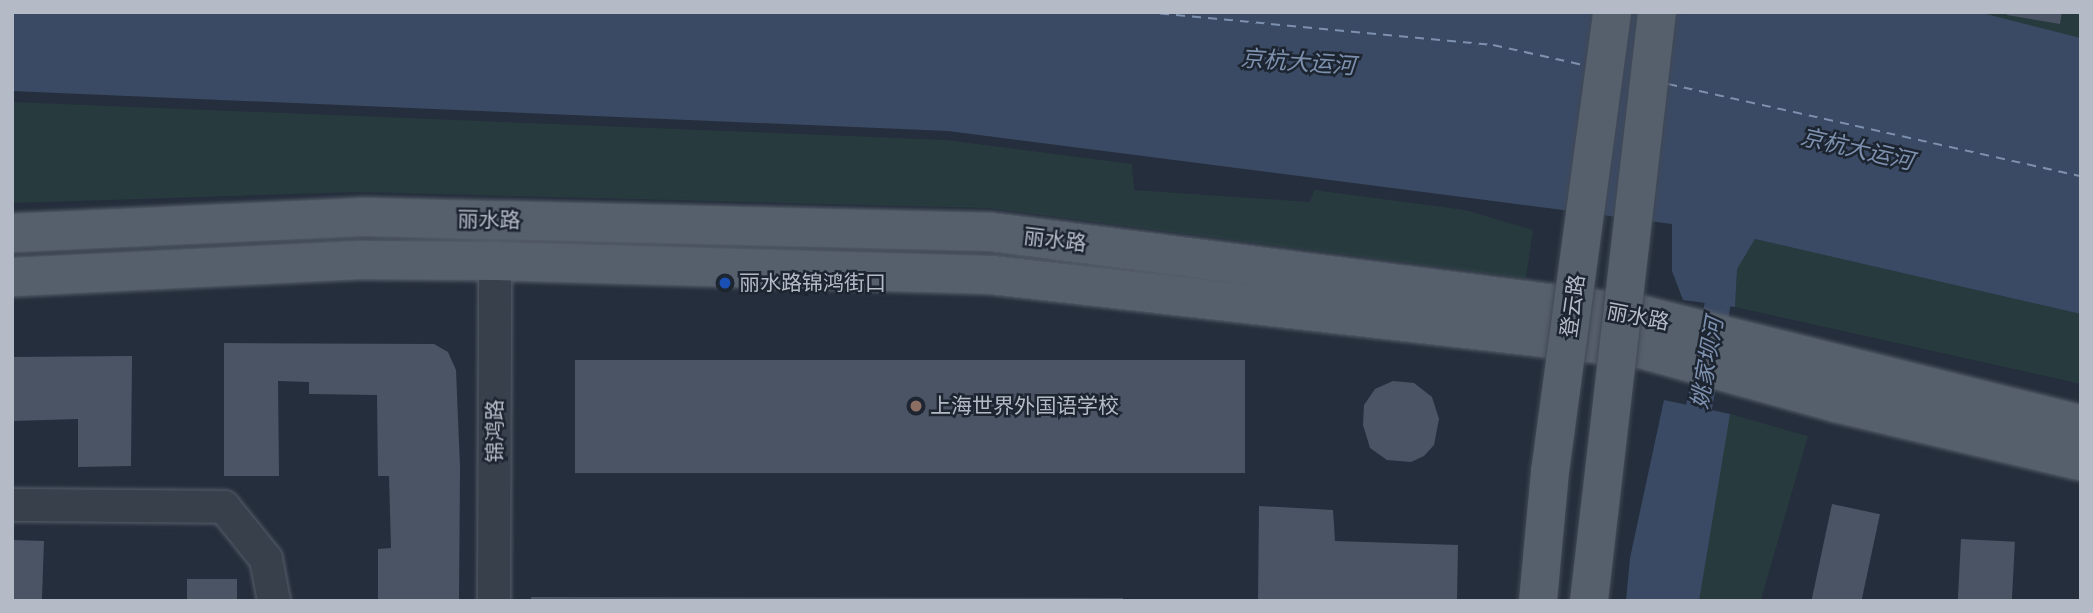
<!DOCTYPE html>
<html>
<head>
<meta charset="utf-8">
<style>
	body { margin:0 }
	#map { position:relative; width:2093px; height:613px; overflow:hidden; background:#252e3c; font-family:"Public Sans","Noto Sans SC",sans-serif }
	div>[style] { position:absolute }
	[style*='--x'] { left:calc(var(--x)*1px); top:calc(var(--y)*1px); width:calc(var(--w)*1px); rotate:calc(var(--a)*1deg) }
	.green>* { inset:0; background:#273b3e; transform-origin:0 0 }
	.water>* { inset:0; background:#3b4a64 }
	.canal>* { height:26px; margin:-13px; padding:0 13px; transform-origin:13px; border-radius:13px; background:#3b4a64 }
	.ferry>* { height:2px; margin-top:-1px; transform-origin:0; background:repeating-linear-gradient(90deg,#7d90ae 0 9px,transparent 0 16px) }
	.building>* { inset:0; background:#4b5465; transform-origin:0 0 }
	.roads { filter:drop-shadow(0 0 2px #565e6a) drop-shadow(0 0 2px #565e6a) }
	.minor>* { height:32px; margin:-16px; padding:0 16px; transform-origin:16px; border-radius:16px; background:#38404c }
	.major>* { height:38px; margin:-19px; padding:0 19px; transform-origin:19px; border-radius:19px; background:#565f6c }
	.bridges { filter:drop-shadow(0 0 2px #414955) drop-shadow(0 0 2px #414955) }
	.major-bridge>* { height:38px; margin:-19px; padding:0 19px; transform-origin:19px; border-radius:19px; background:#565f6c }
	.dots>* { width:19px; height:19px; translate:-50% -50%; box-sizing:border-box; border:4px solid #1d2531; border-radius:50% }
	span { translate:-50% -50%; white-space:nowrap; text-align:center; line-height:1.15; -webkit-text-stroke:5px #1d2531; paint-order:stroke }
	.street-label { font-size:21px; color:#b4bbc7 }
	.poi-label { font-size:21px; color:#b4bbc7 }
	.left { translate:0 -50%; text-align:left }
	.water-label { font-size:23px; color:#7d90ae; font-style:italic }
	.frame { position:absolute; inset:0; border:14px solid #b4bbc7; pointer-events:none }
</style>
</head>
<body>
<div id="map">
	<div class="green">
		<i style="clip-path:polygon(1972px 12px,2081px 12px,2081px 38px)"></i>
		<i style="clip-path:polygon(12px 102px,946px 140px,1132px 164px,1134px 190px,1310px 202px,1314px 190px,1465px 210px,1533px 230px,1526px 278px,989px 208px,358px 192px,12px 203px)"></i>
		<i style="clip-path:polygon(1755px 239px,2081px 314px,2081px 384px,1735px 307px,1737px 268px)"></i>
		<i style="left:1730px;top:414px;width:81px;height:190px;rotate:16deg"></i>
	</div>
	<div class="water">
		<i style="clip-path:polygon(12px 12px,1978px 12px,2081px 38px,2081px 314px,1755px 239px,1737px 269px,1735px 307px,1683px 300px,1672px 271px,1672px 224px,948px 131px,12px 91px)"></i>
		<i style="clip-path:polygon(1664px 400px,1730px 414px,1699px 601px,1626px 601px,1630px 558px)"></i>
	</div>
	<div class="canal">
		<i style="--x:1693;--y:441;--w:176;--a:-79.8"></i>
	</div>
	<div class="ferry">
		<i style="--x:1144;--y:12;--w:351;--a:5.4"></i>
		<i style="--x:1493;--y:45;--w:97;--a:12.5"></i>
		<i style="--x:1668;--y:84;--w:423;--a:12.6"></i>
	</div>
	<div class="building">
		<i style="clip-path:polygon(2007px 12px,2062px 12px,2060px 24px,2007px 15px)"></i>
		<i style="clip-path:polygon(224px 343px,434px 344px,448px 352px,456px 370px,460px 467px,459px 601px,378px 601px,378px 549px,391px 548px,389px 476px,378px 476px,377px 395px,309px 394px,309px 382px,278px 381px,279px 476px,224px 476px)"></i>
		<i style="clip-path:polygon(132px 356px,131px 466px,78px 467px,78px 419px,12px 421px,12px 357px)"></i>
		<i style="left:575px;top:360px;width:670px;height:113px"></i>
		<i style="clip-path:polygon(1393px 381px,1414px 383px,1432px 397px,1439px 419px,1434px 445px,1424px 456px,1411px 462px,1387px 460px,1370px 448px,1363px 425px,1364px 405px,1375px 389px)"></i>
		<i style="left:1832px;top:504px;width:49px;height:99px;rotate:12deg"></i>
		<i style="clip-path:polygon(1259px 506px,1333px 510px,1335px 541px,1458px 545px,1457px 601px,1258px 601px)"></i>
		<i style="left:1961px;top:539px;width:54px;height:62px;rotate:3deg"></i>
		<i style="left:12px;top:540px;width:32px;height:61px;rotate:2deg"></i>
		<i style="left:237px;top:579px;width:22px;height:50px;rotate:90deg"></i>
		<i style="clip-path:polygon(531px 597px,1123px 598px,1123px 601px,531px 601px)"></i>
	</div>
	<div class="roads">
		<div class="minor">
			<i style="--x:12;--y:505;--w:212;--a:0.5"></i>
			<i style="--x:224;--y:507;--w:67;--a:51.1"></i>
			<i style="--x:266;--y:559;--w:43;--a:79.2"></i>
			<i style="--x:494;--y:601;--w:340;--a:-89.8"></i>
		</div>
		<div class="major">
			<i style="--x:12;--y:233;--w:350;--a:-2.6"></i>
			<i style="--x:362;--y:217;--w:629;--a:1.37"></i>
			<i style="--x:991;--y:232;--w:655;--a:7.28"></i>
			<i style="--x:1641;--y:315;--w:454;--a:14"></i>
			<i style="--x:12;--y:277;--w:352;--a:-2.8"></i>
			<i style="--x:364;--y:260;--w:131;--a:0.4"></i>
			<i style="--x:495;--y:261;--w:497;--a:1.6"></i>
			<i style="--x:992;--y:275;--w:654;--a:6.49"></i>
			<i style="--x:1642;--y:349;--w:202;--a:15.5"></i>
			<i style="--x:1837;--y:403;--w:251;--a:13.4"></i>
		</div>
	</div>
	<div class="bridges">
		<div class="major-bridge">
			<i style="--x:1538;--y:601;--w:130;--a:-84.7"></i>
			<i style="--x:1550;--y:472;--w:464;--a:-82.3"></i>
			<i style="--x:1589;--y:601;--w:593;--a:-83.41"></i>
		</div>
	</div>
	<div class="dots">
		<i style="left:725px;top:283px;background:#1a4fb4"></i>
		<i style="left:916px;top:406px;background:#8d6e63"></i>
	</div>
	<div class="street-label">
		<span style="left:489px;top:220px;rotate:1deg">丽水路</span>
		<span style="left:1055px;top:240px;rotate:7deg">丽水路</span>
		<span style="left:1573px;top:306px;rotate:-82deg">登云路</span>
		<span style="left:1638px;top:317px;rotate:11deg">丽水路</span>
		<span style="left:495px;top:431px;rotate:-90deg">锦鸿路</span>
	</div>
	<div class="poi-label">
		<span class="left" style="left:739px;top:283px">丽水路锦鸿街口</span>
		<span class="left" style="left:930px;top:406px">上海世界外国语学校</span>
	</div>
	<div class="water-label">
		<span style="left:1298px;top:62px;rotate:4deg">京杭大运河</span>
		<span style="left:1857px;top:149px;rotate:13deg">京杭大运河</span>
		<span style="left:1707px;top:363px;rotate:-80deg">姚家坝河</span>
	</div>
	<div class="frame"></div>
</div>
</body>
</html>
